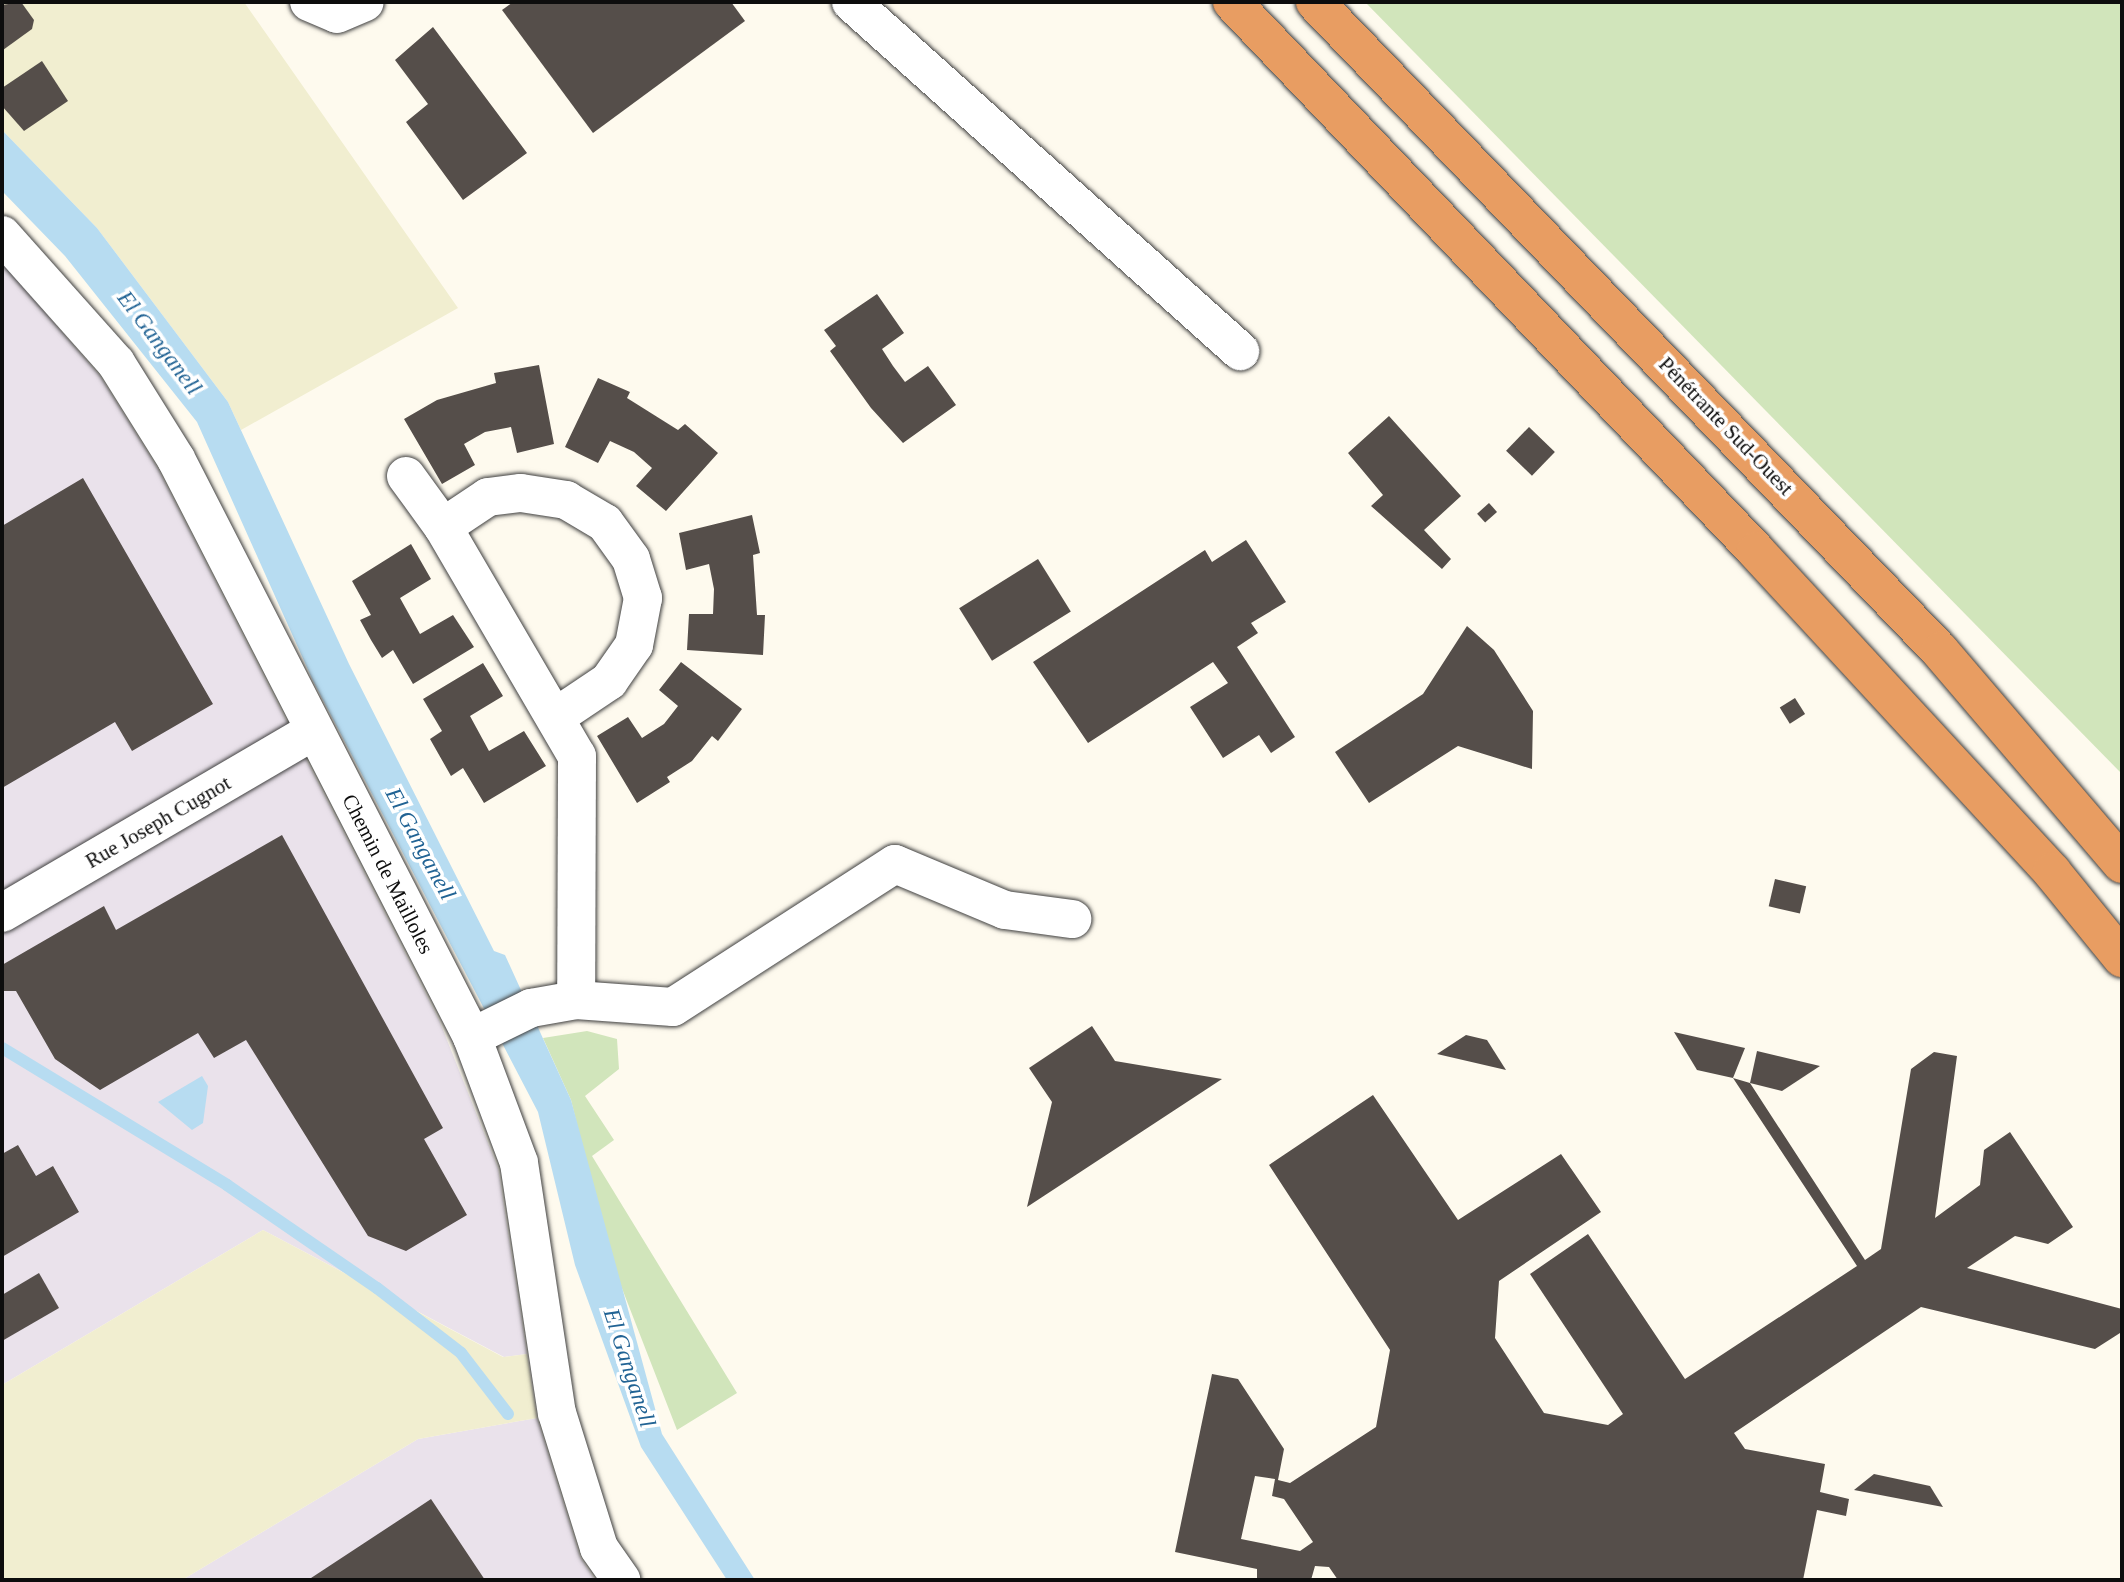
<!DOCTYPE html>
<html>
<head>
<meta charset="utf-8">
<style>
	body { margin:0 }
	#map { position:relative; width:2124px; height:1582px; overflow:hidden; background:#fefaee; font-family:"Times New Roman",serif }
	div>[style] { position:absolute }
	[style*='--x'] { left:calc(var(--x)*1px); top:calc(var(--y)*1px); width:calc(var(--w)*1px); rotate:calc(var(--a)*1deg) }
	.industrial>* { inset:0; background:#eae2eb }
	.farmland>* { inset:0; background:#f1eed0 }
	.green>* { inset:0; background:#d1e5bb }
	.water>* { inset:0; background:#b7dcf1 }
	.stream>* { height:12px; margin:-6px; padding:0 6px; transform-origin:6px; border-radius:6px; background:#b7dcf1 }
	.building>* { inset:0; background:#554e4a; transform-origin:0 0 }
	.roads { filter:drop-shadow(0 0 2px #404040) drop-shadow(0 0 2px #404040) }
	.minor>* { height:38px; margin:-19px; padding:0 19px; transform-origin:19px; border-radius:19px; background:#fff }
	.highway>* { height:38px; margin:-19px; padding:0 19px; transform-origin:19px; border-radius:19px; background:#e89d62 }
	span { translate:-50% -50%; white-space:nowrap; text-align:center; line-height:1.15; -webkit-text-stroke:7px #fff; paint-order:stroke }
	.street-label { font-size:21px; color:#0d0d0d }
	.water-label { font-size:23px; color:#216394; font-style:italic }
	.frame { position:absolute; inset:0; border:4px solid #0d0d0d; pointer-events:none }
</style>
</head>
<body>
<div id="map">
	<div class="industrial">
		<i style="clip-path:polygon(2px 263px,100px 376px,158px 469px,439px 1020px,498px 1168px,527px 1354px,504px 1357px,263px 1230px,2px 1385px)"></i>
		<i style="clip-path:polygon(537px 1418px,580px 1557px,595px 1580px,182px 1580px,418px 1439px)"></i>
	</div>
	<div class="farmland">
		<i style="clip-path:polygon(2px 2px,244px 2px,458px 308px,241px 430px,228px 402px,97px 228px,2px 130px)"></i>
		<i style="clip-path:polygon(263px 1230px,503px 1357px,527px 1354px,537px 1418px,418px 1439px,182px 1580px,2px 1580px,2px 1385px)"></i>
	</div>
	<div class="green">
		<i style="clip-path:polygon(1365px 2px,2122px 2px,2122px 774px)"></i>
		<i style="clip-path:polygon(587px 1031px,617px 1039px,619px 1069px,585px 1096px,614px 1140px,592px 1156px,737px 1393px,677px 1430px,609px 1255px,571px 1100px,543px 1038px)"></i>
	</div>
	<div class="water">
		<i style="clip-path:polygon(2px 130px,97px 228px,228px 402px,349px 664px,494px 951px,505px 955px,571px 1100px,662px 1434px,755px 1580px,727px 1580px,641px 1447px,575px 1265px,538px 1112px,313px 681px,197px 422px,65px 256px,2px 191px)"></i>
		<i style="clip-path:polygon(202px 1076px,208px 1086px,203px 1123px,192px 1130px,158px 1102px)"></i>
	</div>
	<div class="stream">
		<i style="--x:2;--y:1048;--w:263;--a:31.3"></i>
		<i style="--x:227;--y:1185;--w:182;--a:34.5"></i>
		<i style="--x:377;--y:1288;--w:106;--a:37.7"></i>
		<i style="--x:461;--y:1353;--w:77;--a:52.4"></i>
	</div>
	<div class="building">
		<i style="clip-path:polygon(21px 2px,34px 20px,32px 29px,3px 50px,2px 5px)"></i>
		<i style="clip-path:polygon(513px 2px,731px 2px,745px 21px,593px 133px,502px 10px)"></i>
		<i style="clip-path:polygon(433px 27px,527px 153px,463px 200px,406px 122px,428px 104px,395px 60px)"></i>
		<i style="clip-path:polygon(42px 61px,68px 101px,24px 131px,2px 106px,2px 88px)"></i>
		<i style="clip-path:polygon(877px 294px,904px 333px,882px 349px,893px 366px,905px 382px,928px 366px,956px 405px,903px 443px,871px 408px,830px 351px,836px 346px,824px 330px)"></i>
		<i style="clip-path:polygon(539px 365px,554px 444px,517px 453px,511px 427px,485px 432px,464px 444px,475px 465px,442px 484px,404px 419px,437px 400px,496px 383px,494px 373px)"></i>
		<i style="clip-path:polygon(598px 378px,630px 392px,627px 398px,678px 430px,685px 424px,718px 453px,666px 511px,636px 486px,652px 468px,634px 452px,610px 441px,598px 463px,565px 447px)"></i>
		<i style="clip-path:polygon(1389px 416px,1461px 496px,1424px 530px,1451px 559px,1442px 569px,1371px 506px,1383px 495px,1348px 453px)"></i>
		<i style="left:1529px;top:427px;width:36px;height:33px;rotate:44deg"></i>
		<i style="clip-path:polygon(83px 478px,213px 704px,132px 751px,115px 722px,2px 788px,2px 526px)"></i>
		<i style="left:1489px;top:503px;width:12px;height:16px;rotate:48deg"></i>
		<i style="clip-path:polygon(752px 515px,760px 553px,753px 555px,757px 615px,765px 615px,763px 655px,687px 650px,689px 614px,713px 614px,714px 589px,709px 564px,686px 570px,679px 533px)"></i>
		<i style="clip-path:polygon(1246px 540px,1286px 602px,1251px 623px,1258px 633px,1237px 647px,1295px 737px,1271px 753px,1259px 735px,1223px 758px,1190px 707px,1228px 683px,1213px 662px,1088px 743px,1033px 662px,1205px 550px,1212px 562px)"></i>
		<i style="clip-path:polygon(411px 544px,431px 579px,400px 598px,420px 634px,453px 615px,474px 647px,413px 684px,393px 650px,382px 658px,371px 640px,360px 620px,371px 615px,352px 581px)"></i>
		<i style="left:1038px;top:559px;width:62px;height:93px;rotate:58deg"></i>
		<i style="clip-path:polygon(1467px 626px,1494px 650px,1533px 711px,1532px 769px,1458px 746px,1369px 803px,1335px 752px,1423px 694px)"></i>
		<i style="clip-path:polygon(681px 662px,742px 709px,718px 741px,712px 736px,692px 761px,667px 777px,670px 782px,637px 803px,597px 736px,628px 717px,642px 738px,664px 724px,678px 706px,659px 690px)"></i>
		<i style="clip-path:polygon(483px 663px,503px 696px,470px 716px,489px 751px,524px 731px,546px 766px,484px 803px,463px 768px,451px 776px,430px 739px,442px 731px,423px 699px)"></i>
		<i style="left:1795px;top:698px;width:19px;height:18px;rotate:58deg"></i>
		<i style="clip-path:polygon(282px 835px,443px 1128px,424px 1139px,467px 1215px,406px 1251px,368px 1236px,246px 1040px,214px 1058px,198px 1033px,100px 1090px,55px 1059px,16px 991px,2px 991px,2px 965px,104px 906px,116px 930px)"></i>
		<i style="left:1775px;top:879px;width:32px;height:28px;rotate:13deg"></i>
		<i style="clip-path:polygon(1092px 1026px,1115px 1061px,1222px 1079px,1027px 1207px,1052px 1102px,1029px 1068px)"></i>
		<i style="clip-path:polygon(1674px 1032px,1745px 1048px,1733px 1078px,1697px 1070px)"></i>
		<i style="clip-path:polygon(1466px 1035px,1487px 1040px,1506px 1070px,1437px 1054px)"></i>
		<i style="clip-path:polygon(1757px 1051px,1820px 1066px,1782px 1091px,1750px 1083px)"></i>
		<i style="clip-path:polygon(evenodd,1934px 1052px,1957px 1056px,1935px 1218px,1980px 1185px,1984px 1150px,2010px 1132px,2073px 1227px,2048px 1244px,2015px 1236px,1967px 1268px,2122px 1309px,2120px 1333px,2095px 1349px,1921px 1307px,1734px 1433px,1745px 1449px,1825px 1464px,1820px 1492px,1849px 1499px,1846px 1516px,1817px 1510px,1803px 1580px,1338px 1580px,1329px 1567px,1315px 1566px,1311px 1580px,1257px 1580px,1257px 1569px,1175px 1552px,1212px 1374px,1238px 1379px,1284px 1449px,1278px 1480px,1290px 1483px,1376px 1427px,1390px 1350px,1269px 1165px,1373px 1095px,1458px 1220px,1561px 1154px,1601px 1212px,1499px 1281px,1495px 1338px,1544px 1413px,1608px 1425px,1623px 1414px,1530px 1274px,1588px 1234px,1685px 1379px,1857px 1266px,1733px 1078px,1750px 1083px,1865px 1260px,1881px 1249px,1911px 1069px,1934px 1052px,1255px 1476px,1275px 1479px,1272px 1496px,1284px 1499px,1313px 1542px,1300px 1551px,1241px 1539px,1255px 1476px)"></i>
		<i style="clip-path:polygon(18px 1145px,36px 1176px,53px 1166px,79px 1212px,2px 1257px,2px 1154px)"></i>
		<i style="clip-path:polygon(39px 1273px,59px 1308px,2px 1341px,2px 1295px)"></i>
		<i style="clip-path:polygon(1874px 1474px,1930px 1486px,1943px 1507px,1854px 1490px)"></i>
		<i style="clip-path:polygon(431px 1499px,485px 1580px,308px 1580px,416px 1509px)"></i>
	</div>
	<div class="roads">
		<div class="minor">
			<i style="--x:309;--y:2;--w:30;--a:23"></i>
			<i style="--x:337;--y:14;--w:30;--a:-23"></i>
			<i style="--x:851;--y:2;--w:523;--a:41.9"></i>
			<i style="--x:2;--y:235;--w:171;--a:48.3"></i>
			<i style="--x:116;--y:363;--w:113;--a:58"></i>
			<i style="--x:176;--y:459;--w:649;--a:62.88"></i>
			<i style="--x:472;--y:1037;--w:134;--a:69.5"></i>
			<i style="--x:519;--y:1163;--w:253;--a:81.4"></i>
			<i style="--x:557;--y:1413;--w:141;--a:72.7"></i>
			<i style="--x:599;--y:1548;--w:39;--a:55"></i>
			<i style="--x:406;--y:476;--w:63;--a:54"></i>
			<i style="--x:443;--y:527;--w:265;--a:59.7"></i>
			<i style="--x:577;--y:756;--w:244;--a:90.2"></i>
			<i style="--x:443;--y:527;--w:54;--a:-33.7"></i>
			<i style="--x:488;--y:497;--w:33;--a:-7"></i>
			<i style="--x:521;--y:493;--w:46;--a:8.8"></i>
			<i style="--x:566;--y:500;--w:45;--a:30.5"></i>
			<i style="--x:605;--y:523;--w:44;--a:54.2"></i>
			<i style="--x:631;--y:559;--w:41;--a:72.9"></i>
			<i style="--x:643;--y:598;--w:48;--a:100.8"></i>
			<i style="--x:634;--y:645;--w:44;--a:124.8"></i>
			<i style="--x:609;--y:681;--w:63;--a:146.1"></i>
			<i style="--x:2;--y:913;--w:361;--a:-30.3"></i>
			<i style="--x:472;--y:1037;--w:66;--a:-26.2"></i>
			<i style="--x:531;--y:1008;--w:46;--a:-10.1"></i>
			<i style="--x:576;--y:1000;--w:97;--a:4.1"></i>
			<i style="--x:673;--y:1007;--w:264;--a:-32.8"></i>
			<i style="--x:895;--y:864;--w:119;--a:22.7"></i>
			<i style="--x:1005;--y:910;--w:68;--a:7.7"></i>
		</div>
		<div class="highway">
			<i style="--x:1232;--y:2;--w:759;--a:46.33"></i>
			<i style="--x:1756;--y:551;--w:437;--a:47.3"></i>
			<i style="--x:2052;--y:872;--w:111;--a:50.9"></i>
			<i style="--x:1315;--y:2;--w:901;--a:46.08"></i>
			<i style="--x:1940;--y:651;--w:280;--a:49.5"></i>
		</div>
	</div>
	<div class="street-label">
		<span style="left:1726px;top:426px;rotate:46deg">Pénétrante Sud-Ouest</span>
		<span style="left:158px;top:822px;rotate:-30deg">Rue Joseph Cugnot</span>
		<span style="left:388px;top:874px;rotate:63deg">Chemin de Mailloles</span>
	</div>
	<div class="water-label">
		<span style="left:159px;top:343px;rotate:53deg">El Ganganell</span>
		<span style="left:420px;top:844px;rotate:62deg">El Ganganell</span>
		<span style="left:629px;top:1368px;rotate:72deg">El Ganganell</span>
	</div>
	<div class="frame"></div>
</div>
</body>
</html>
